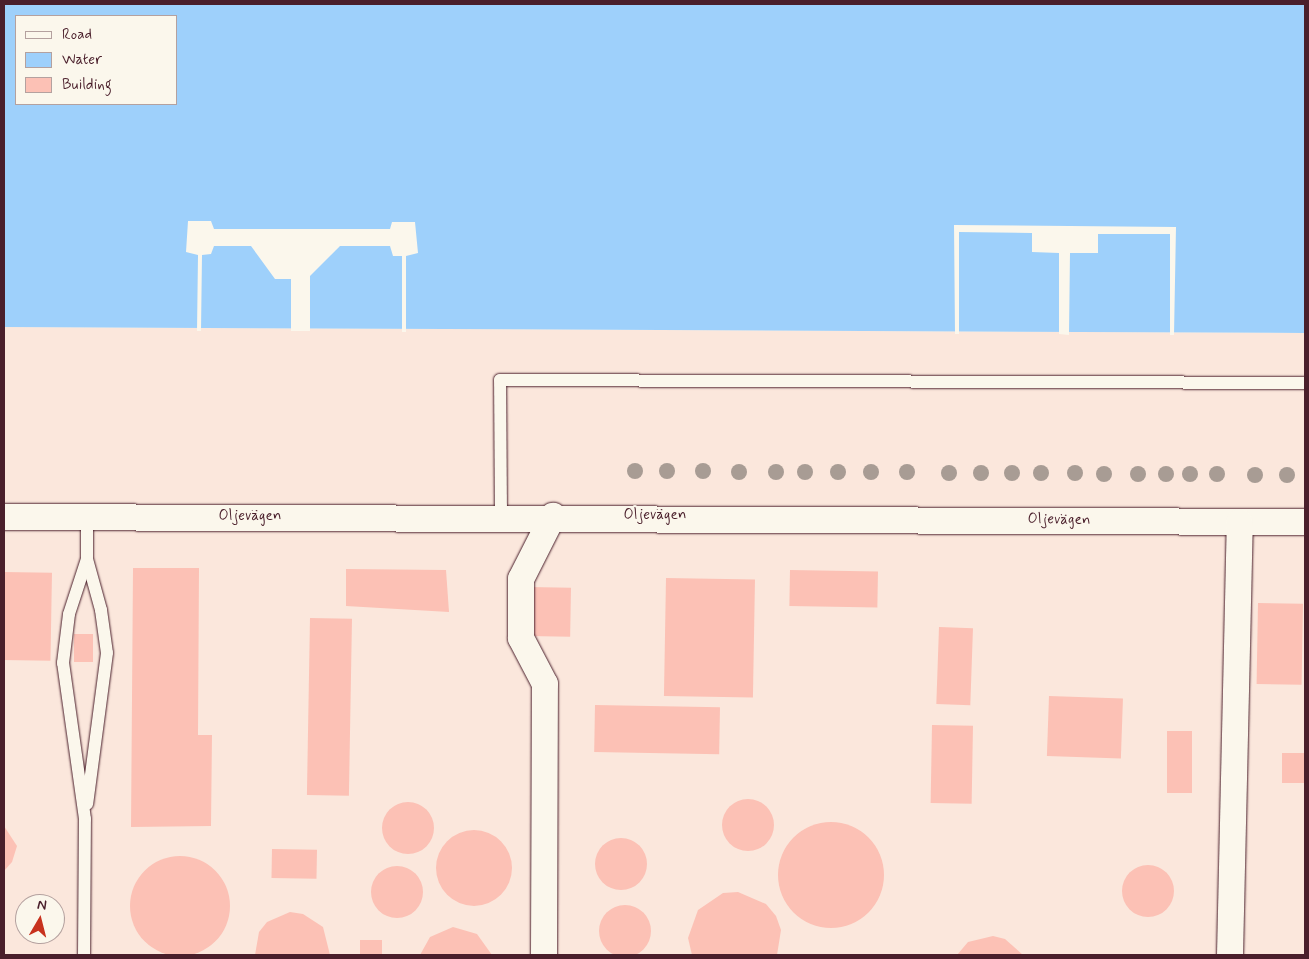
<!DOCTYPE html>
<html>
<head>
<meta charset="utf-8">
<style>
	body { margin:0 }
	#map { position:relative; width:1309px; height:959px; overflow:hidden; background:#fbf7ec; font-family:Mynerve,sans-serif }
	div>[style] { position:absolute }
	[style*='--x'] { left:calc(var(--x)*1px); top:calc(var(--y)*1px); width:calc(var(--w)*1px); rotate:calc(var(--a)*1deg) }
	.built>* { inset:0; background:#fbe7dc }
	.water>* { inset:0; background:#9ed0fb }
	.pier>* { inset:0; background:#fbf7ec }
	.building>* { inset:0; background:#fcc1b5; transform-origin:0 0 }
	.round { border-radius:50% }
	.roads { filter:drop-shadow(0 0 1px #4a1f2b) drop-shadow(0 0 1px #4a1f2b) }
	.service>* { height:12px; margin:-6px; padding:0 6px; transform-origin:6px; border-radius:6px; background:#fbf7ec }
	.minor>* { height:26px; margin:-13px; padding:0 13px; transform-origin:13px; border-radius:13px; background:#fbf7ec }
	.trees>* { width:16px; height:16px; margin:-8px; border-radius:50%; background:#a89c94 }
	span { translate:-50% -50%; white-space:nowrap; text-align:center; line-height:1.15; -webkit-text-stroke:4px #fbf7ec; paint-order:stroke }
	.street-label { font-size:15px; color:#4a1f2b }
	.frame { position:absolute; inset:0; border:5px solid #4a1f2b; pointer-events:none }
	.legend { position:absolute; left:15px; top:15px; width:162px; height:90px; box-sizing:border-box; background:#fbf7ec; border:1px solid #b4a19f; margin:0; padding:6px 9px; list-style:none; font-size:15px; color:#4a1f2b }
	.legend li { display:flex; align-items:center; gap:10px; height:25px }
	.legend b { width:25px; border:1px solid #b4a19f }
	.north { position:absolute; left:15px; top:894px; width:50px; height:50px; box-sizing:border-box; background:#fbf7ec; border:1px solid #b4a19f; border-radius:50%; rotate:8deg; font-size:14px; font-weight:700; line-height:20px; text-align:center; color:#4a1f2b }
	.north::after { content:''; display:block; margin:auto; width:18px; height:22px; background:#c8321e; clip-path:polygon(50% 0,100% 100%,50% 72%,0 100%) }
</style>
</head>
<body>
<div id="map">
	<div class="built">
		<i style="clip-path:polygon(evenodd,4px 327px,1305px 333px,1305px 955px,4px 955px,4px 327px,25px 904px,55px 904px,55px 934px,25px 934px,25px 904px)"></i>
	</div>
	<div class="water">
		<i style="clip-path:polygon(evenodd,4px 4px,1305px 4px,1305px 333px,4px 327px,4px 4px,16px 16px,176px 16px,176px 104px,16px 104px,16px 16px)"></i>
	</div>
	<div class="pier">
		<i style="clip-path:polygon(188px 221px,211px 221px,214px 229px,390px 229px,392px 222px,415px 222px,418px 253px,406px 256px,406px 332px,402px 332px,402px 256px,393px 256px,390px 246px,340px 246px,310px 276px,310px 331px,291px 331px,291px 279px,275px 279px,251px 246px,214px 246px,211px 254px,202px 255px,201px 331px,197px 331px,198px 255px,186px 252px)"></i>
		<i style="clip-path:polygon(954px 225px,1176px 227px,1174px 335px,1170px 335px,1170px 234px,1098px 234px,1098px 253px,1070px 253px,1069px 335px,1059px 334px,1059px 253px,1032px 252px,1032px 233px,959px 232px,959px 334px,955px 334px)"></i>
	</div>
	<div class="building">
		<i style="clip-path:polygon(133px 568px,199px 568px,198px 735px,212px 735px,211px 826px,131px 827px)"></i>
		<i style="clip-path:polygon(346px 569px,446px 570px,449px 612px,346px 606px)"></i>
		<i style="left:790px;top:570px;width:88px;height:36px;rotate:1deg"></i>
		<i style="left:4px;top:572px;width:48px;height:88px;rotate:1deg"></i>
		<i style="left:666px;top:578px;width:89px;height:118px;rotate:1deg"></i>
		<i style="left:529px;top:587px;width:42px;height:49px;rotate:1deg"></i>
		<i style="left:1258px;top:603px;width:45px;height:81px;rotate:1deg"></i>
		<i style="left:310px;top:618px;width:42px;height:177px;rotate:1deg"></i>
		<i style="left:939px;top:627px;width:34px;height:77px;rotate:2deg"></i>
		<i style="left:74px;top:634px;width:19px;height:28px"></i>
		<i style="left:1049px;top:696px;width:74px;height:60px;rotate:2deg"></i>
		<i style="left:595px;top:705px;width:125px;height:47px;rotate:1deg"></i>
		<i style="left:932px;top:725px;width:41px;height:78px;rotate:1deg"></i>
		<i style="left:1167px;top:731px;width:25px;height:62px"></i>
		<i style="left:1282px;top:753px;width:23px;height:30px"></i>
		<i class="round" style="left:722px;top:799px;width:52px;height:52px"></i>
		<i class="round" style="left:382px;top:802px;width:52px;height:52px"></i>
		<i class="round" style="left:778px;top:822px;width:106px;height:106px"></i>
		<i style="clip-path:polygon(4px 826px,17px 846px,12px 862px,4px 871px)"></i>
		<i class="round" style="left:436px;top:830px;width:76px;height:76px"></i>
		<i class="round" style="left:595px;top:838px;width:52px;height:52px"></i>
		<i style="left:272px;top:849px;width:45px;height:29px;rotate:1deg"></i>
		<i class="round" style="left:130px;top:856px;width:100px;height:100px"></i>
		<i class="round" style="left:1122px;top:865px;width:52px;height:52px"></i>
		<i class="round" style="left:371px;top:866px;width:52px;height:52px"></i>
		<i style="clip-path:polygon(738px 892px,766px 904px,776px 916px,781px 930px,777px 955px,692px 955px,688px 938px,698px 910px,723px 893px)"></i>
		<i class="round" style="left:599px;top:905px;width:52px;height:52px"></i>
		<i style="clip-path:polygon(290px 912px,303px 914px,323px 927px,330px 955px,255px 955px,259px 932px,267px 922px)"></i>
		<i style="clip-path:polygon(453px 927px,477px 934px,492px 955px,420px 955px,430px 937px)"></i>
		<i style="clip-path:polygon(993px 936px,1005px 939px,1023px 955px,957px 955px,968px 942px)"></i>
		<i style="left:360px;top:940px;width:22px;height:15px"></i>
	</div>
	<div class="roads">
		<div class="service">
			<i style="--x:501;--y:516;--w:136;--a:-90.4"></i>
			<i style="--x:500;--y:380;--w:805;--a:0.21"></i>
			<i style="--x:87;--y:559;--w:53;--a:74.6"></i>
			<i style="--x:101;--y:610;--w:43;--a:82.1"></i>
			<i style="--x:107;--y:653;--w:152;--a:97.5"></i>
			<i style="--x:84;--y:955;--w:136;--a:-89.6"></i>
			<i style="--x:85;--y:819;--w:158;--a:-98"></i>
			<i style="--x:63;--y:663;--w:49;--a:-83"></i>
			<i style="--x:69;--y:614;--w:58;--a:-71.9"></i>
			<i style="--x:87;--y:559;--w:42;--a:-90"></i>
		</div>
		<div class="minor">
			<i style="--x:4;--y:517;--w:1301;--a:0.22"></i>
			<i style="--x:544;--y:955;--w:271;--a:-89.8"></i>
			<i style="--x:545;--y:684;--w:52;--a:-117.6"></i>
			<i style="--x:521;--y:638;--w:59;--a:-90"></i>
			<i style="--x:521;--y:579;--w:71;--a:-63.1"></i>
			<i style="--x:1230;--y:955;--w:433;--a:-88.7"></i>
		</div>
	</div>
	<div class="trees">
		<i style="left:635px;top:471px"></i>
		<i style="left:667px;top:471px"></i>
		<i style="left:703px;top:471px"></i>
		<i style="left:739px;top:472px"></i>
		<i style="left:776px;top:472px"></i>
		<i style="left:805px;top:472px"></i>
		<i style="left:838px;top:472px"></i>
		<i style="left:871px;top:472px"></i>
		<i style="left:907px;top:472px"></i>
		<i style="left:949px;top:473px"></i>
		<i style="left:981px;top:473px"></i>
		<i style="left:1012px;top:473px"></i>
		<i style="left:1041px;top:473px"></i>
		<i style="left:1075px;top:473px"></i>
		<i style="left:1104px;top:474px"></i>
		<i style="left:1138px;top:474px"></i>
		<i style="left:1166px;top:474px"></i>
		<i style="left:1190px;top:474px"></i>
		<i style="left:1217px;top:474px"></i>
		<i style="left:1255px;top:475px"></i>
		<i style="left:1287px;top:475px"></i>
	</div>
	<div class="street-label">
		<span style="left:655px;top:516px">Oljevägen</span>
		<span style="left:250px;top:517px">Oljevägen</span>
		<span style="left:1059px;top:520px;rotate:1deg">Oljevägen</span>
	</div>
	<div class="frame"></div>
	<ul class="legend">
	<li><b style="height:6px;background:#fbf7ec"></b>Road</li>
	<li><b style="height:14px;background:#9ed0fb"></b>Water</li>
	<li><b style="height:14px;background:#fcc1b5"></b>Building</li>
	</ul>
	<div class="north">N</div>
</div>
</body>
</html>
